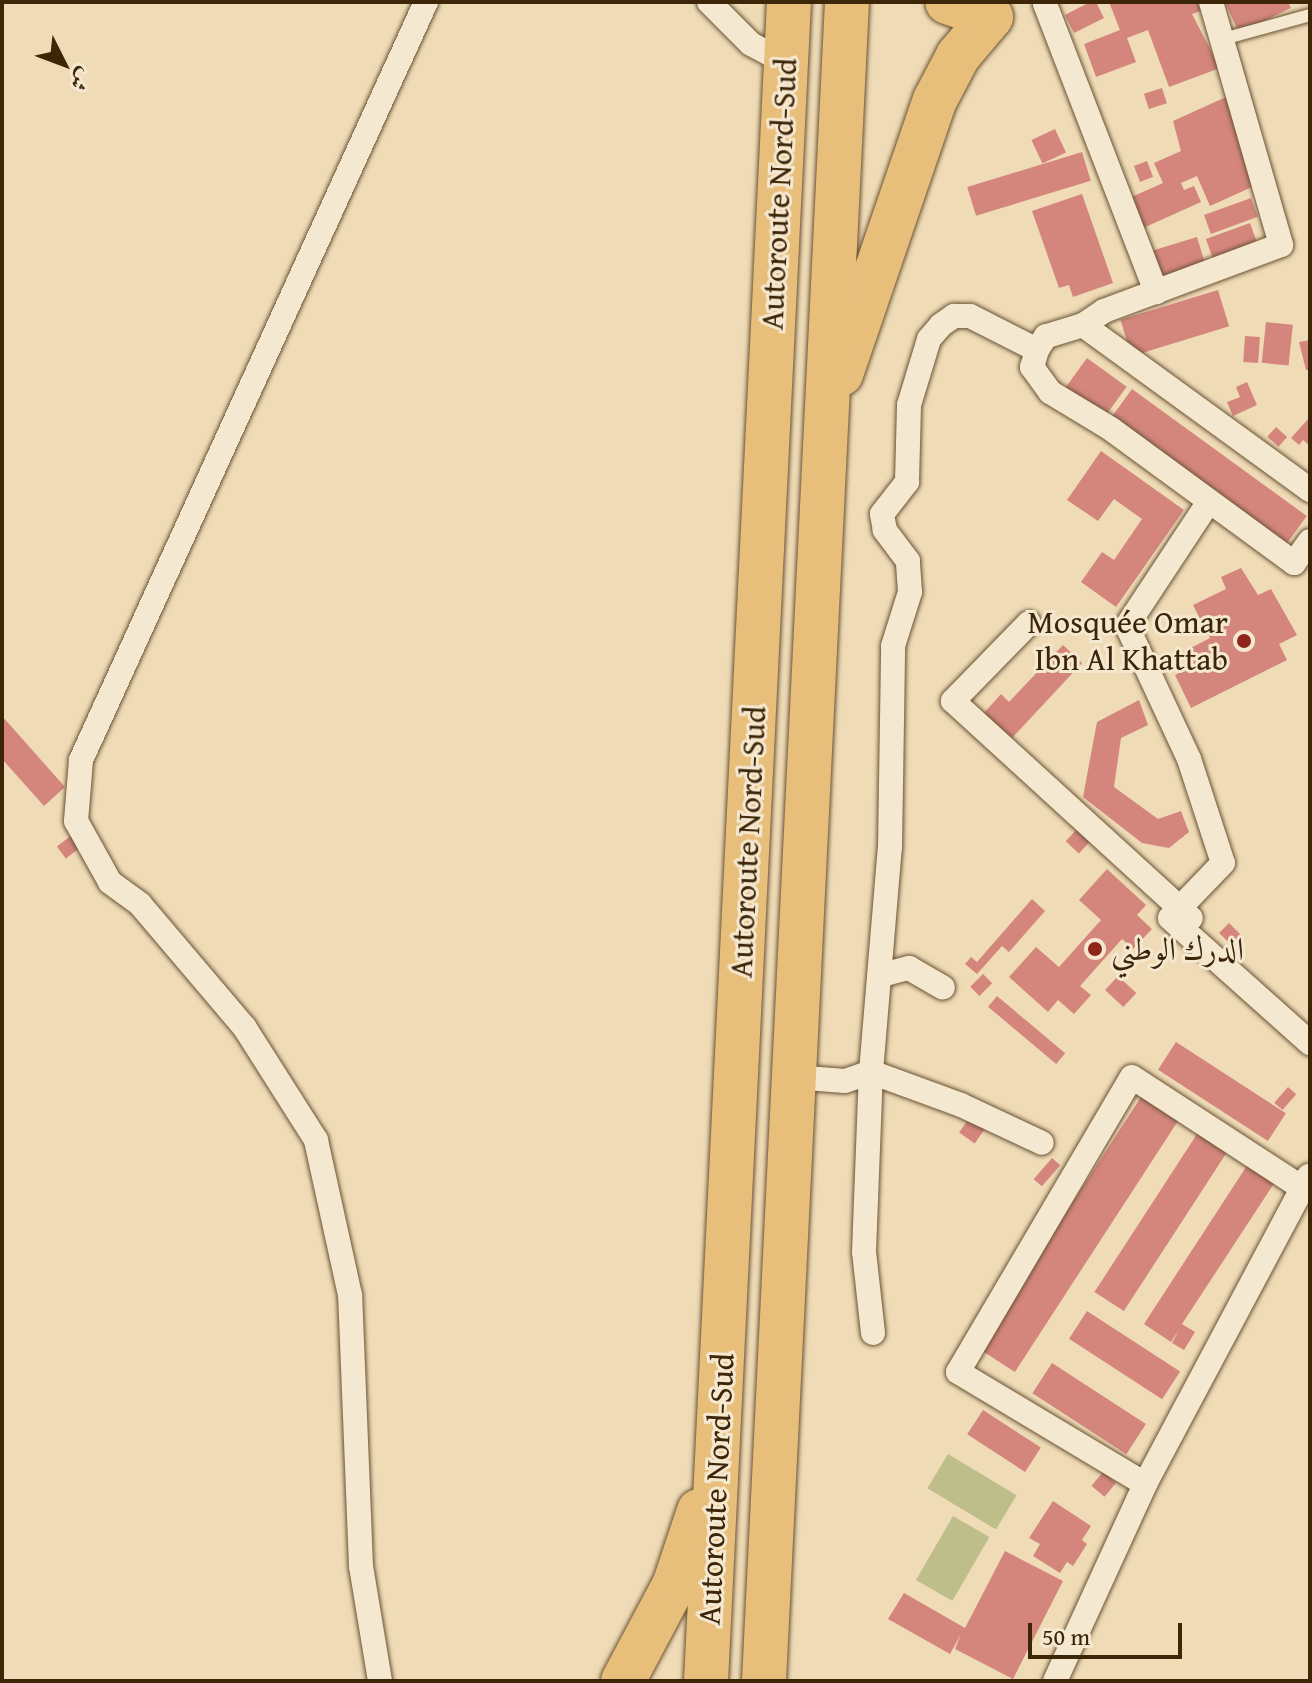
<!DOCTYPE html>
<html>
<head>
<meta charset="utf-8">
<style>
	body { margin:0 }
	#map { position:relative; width:1312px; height:1683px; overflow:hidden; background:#efdbb6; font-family:"Gentium Book Plus",Amiri,serif }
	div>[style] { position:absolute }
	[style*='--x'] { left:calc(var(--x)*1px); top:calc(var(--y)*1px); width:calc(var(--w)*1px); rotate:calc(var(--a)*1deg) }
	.green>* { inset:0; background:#bebe8b; transform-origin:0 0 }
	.building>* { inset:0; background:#d4867d; transform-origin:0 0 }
	.roads { filter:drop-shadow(0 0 2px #6a5234) drop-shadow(0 0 2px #6a5234) }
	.lane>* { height:12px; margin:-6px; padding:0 6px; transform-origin:6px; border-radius:6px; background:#f5e8d0 }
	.street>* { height:24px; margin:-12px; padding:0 12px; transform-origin:12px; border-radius:12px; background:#f5e8d0 }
	.highway>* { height:44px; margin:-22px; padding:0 22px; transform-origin:22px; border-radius:22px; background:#e8be7b }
	.dots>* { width:22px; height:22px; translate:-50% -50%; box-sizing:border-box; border:4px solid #f5e8d0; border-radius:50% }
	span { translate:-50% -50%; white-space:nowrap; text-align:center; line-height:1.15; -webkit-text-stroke:6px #f5e8d0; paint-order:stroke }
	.street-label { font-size:32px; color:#3d2508 }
	.poi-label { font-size:32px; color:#3d2508 }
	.right { translate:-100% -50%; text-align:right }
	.left { translate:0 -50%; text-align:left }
	.frame { position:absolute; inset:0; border:4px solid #3d2508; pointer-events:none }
	.north { position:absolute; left:24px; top:24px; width:80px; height:80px; -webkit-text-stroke:6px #f5e8d0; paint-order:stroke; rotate:132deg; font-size:22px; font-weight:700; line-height:32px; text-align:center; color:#3d2508 }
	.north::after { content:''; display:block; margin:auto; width:28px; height:36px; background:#3d2508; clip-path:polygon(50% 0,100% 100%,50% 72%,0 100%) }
	.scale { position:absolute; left:1028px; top:1623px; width:154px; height:36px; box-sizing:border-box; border:4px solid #3d2508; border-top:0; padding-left:10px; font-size:24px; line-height:28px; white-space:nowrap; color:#3d2508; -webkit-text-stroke:6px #f5e8d0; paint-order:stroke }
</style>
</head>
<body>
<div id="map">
	<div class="green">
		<i style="left:948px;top:1454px;width:80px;height:40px;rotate:31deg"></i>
		<i style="left:953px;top:1516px;width:42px;height:74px;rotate:30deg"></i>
	</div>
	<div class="building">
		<i style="clip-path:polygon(1090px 2px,1096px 2px,1104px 18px,1074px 33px,1065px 15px)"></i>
		<i style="clip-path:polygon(1109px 2px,1197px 2px,1201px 11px,1192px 14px,1220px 68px,1169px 87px,1148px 30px,1127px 38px,1136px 62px,1096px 77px,1084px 44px,1120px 30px)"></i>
		<i style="clip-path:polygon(1225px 2px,1288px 2px,1291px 8px,1239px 33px)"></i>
		<i style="left:1162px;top:88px;width:16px;height:19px;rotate:72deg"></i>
		<i style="clip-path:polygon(1226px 97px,1263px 182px,1210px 206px,1197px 176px,1181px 183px,1184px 190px,1194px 186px,1201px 202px,1141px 229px,1127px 199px,1163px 183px,1154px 163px,1181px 151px,1173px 121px)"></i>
		<i style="left:1055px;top:129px;width:26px;height:26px;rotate:65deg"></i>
		<i style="left:1082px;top:152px;width:30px;height:120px;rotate:73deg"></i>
		<i style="left:1147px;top:161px;width:17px;height:14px;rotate:69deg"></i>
		<i style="clip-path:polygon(1082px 194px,1113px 283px,1073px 297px,1069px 285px,1059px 288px,1032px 211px)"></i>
		<i style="left:1251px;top:198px;width:20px;height:50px;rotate:70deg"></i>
		<i style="left:1250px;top:223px;width:32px;height:47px;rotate:70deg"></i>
		<i style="left:1197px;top:237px;width:37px;height:47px;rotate:73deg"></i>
		<i style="left:1218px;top:290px;width:38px;height:102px;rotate:73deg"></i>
		<i style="left:1266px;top:322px;width:27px;height:41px;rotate:6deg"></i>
		<i style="left:1245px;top:336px;width:15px;height:26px;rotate:4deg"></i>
		<i style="clip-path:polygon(1310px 340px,1310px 370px,1306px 370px,1299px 342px)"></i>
		<i style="left:1087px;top:358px;width:49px;height:42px;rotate:36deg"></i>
		<i style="clip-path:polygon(1247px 382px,1257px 405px,1233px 416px,1227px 402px,1240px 397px,1236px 387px)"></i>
		<i style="left:1132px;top:389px;width:216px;height:38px;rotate:36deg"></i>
		<i style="clip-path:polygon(1310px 417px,1310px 446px,1303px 440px,1299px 445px,1291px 438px)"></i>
		<i style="left:1276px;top:427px;width:15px;height:13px;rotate:42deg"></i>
		<i style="clip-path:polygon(1101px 451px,1184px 510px,1116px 607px,1081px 582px,1102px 552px,1114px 560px,1142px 519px,1114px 499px,1098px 521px,1067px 500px)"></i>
		<i style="clip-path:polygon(1241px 568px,1258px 595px,1271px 589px,1297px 635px,1279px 644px,1287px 660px,1191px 708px,1175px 675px,1190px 667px,1183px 652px,1210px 638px,1193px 605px,1226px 589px,1221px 577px)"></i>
		<i style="clip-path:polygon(1063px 645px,1082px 663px,1012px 738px,984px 713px,1001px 694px,1009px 702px)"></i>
		<i style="clip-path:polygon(1139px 700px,1148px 725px,1121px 738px,1114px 787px,1158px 819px,1181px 811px,1189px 832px,1169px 848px,1142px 843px,1083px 797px,1097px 722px)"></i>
		<i style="clip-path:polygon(2px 716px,65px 787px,44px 806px,2px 759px)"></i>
		<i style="left:1078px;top:828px;width:18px;height:18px;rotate:43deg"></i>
		<i style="left:72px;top:835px;width:15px;height:19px;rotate:53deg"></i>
		<i style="clip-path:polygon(1107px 869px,1146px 905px,1137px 915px,1152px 929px,1133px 949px,1122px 939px,1080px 986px,1091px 995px,1074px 1014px,1058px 1000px,1048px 1012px,1009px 977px,1036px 947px,1059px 967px,1101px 920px,1079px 900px)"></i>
		<i style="clip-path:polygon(1032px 899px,1045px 911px,1009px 952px,1002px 946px,977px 974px,965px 964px,971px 957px,977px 962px)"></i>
		<i style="left:1229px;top:923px;width:17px;height:14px;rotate:45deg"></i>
		<i style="left:983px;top:974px;width:13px;height:18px;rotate:45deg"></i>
		<i style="left:1118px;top:976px;width:25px;height:19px;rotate:43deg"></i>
		<i style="left:997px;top:996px;width:89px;height:14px;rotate:40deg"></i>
		<i style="left:1176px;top:1042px;width:131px;height:33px;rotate:33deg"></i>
		<i style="left:1288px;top:1087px;width:11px;height:21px;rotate:41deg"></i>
		<i style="left:1143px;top:1094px;width:44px;height:303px;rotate:33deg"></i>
		<i style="left:970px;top:1117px;width:19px;height:19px;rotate:35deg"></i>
		<i style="left:1199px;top:1131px;width:35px;height:192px;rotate:33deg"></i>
		<i style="left:1052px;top:1158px;width:11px;height:28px;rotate:41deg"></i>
		<i style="clip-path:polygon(1248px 1164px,1275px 1182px,1182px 1324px,1195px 1332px,1184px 1350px,1172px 1343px,1179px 1330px,1171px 1342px,1144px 1324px)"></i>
		<i style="left:1087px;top:1311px;width:111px;height:33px;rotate:33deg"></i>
		<i style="left:1052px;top:1363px;width:112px;height:36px;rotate:33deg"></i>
		<i style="left:983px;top:1410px;width:69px;height:29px;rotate:33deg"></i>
		<i style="left:1103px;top:1472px;width:17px;height:18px;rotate:40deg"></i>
		<i style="clip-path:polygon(1053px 1501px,1091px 1526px,1082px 1540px,1087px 1544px,1073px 1566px,1067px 1562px,1060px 1573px,1033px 1556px,1040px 1544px,1029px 1538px)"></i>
		<i style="clip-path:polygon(1005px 1551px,1063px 1581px,1013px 1679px,955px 1649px,961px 1634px,950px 1654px,888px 1619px,904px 1593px,965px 1628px)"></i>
	</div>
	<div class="roads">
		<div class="lane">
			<i style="--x:1223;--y:39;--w:90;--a:-15.4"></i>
		</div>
		<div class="street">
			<i style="--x:709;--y:2;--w:59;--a:45"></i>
			<i style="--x:751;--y:44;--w:38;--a:28"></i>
			<i style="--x:1211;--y:2;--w:253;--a:73.9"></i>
			<i style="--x:1281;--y:245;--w:189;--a:159.6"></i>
			<i style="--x:1104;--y:311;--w:25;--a:146"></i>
			<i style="--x:1083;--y:325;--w:281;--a:36"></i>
			<i style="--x:1045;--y:4;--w:309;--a:68.9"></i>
			<i style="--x:1083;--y:325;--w:39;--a:163"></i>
			<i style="--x:1046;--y:336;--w:17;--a:123"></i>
			<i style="--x:1037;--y:350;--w:18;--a:106"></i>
			<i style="--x:1032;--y:367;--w:31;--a:54"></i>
			<i style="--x:1050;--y:392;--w:71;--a:31.2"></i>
			<i style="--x:1111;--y:429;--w:227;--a:36.2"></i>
			<i style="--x:1294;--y:563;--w:27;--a:-54"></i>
			<i style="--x:1208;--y:503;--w:147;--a:123.4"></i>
			<i style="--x:1127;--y:626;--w:147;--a:65"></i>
			<i style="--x:1189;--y:759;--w:109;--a:71.9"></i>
			<i style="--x:1223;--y:863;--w:76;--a:133.9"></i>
			<i style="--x:1170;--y:918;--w:188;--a:41.8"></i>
			<i style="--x:1029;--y:623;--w:109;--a:134.3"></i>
			<i style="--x:953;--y:701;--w:322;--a:42.4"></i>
			<i style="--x:882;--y:975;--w:28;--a:-15"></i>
			<i style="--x:909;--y:968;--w:39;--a:30"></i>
			<i style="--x:793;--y:1077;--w:52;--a:4.4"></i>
			<i style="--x:845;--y:1081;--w:28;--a:-19"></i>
			<i style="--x:871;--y:1072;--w:96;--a:20.1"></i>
			<i style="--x:961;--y:1105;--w:89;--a:25.1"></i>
			<i style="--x:873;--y:1333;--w:81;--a:-96.3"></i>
			<i style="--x:864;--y:1252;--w:180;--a:-87.8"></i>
			<i style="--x:871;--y:1072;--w:226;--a:-85.2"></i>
			<i style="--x:890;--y:847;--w:201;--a:-89.1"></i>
			<i style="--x:893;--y:646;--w:57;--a:-72.5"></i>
			<i style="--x:910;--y:592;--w:31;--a:-94"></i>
			<i style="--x:908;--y:561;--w:39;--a:-127"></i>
			<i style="--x:885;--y:530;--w:16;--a:-101"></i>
			<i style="--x:882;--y:514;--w:41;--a:-52"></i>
			<i style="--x:907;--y:482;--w:77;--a:-88.5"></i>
			<i style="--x:909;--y:405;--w:69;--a:-73.1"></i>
			<i style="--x:929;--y:339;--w:18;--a:-49"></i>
			<i style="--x:941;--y:325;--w:16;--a:-35"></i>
			<i style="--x:954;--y:316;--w:16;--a:0"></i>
			<i style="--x:970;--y:316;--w:75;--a:26.9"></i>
			<i style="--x:1145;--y:1484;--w:218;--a:-149.1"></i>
			<i style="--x:958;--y:1372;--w:342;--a:-59.5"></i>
			<i style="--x:1132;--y:1077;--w:203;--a:33.1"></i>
			<i style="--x:380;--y:1681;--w:117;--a:-99.4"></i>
			<i style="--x:361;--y:1566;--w:271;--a:-92.3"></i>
			<i style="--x:350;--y:1295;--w:159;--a:-102.4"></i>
			<i style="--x:316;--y:1140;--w:133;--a:-122.4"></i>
			<i style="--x:245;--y:1028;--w:162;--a:-130.3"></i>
			<i style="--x:140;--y:904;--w:37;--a:-144"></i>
			<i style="--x:110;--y:882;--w:70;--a:-119.1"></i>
			<i style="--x:76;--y:821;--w:61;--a:-85.3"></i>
			<i style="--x:81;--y:760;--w:833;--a:-65.53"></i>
			<i style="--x:1055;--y:1681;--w:217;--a:-65.4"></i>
			<i style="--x:1145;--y:1484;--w:349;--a:-62"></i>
		</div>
		<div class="highway">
			<i style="--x:841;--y:374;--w:290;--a:-71.1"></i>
			<i style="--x:935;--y:100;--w:50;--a:-62.4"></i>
			<i style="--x:958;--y:56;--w:51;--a:-49.8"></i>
			<i style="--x:991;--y:17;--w:46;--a:-161.2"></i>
			<i style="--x:623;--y:1681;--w:111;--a:-62"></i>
			<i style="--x:675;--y:1583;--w:76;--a:-71.6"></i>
			<i style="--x:706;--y:1681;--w:1681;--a:-87.17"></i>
			<i style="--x:764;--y:1681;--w:1681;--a:-87.17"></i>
		</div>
	</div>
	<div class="dots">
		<i style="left:1244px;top:641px;background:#8f2418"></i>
		<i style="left:1095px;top:949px;background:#8f2418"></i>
	</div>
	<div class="street-label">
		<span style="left:779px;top:194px;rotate:-87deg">Autoroute Nord-Sud</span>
		<span style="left:748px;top:842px;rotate:-87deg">Autoroute Nord-Sud</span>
		<span style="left:716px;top:1489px;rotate:-87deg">Autoroute Nord-Sud</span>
	</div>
	<div class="poi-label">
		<span class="right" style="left:1228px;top:641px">Mosquée Omar<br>Ibn Al Khattab</span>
		<span class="left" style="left:1111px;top:949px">الدرك الوطني</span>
	</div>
	<div class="frame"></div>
	<div class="north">ش</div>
	<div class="scale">50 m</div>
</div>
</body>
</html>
